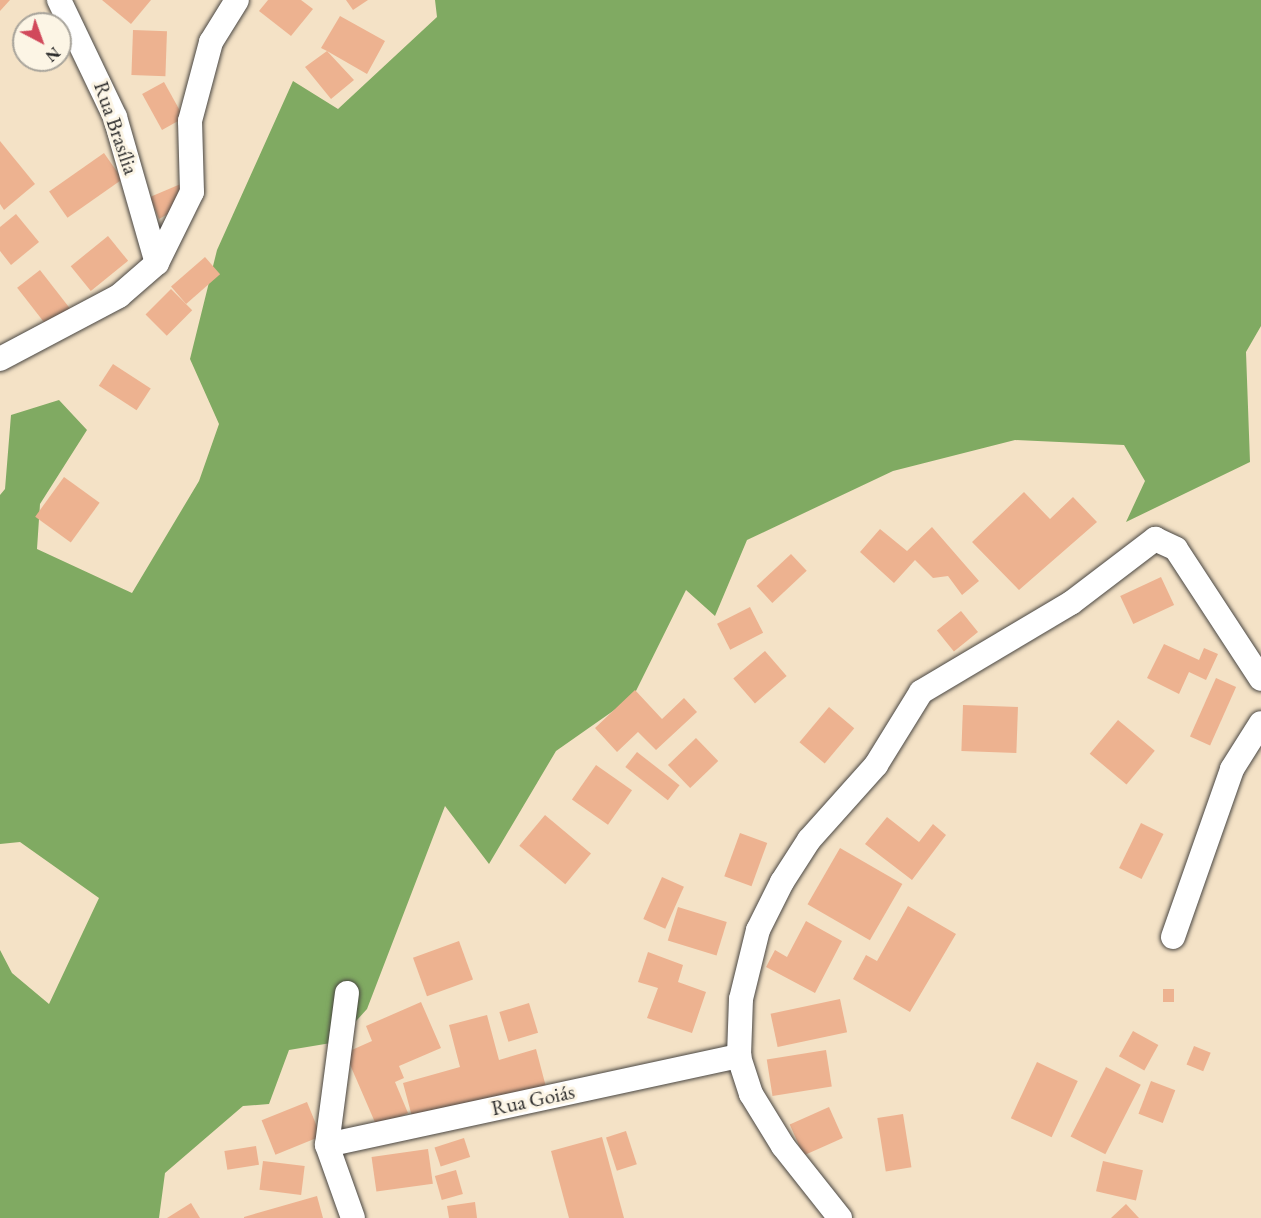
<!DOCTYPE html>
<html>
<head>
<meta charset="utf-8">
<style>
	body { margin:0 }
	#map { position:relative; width:1261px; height:1218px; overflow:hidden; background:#f4e2c6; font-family:"EB Garamond",serif }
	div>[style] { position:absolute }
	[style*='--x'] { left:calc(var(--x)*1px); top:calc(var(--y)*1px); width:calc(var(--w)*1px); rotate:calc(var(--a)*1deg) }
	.forest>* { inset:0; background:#80aa62 }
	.building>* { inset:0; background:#edb290; transform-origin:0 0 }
	.roads { filter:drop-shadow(0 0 2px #494642) drop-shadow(0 0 2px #494642) }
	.street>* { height:24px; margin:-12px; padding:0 12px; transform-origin:12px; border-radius:12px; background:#fff }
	span { translate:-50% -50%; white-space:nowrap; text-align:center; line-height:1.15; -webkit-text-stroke:6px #fcf5e5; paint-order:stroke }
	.street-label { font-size:21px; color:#2b2b2b }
	.north { position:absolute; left:12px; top:12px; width:60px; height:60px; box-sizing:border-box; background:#fcf5e5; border:2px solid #a8a49b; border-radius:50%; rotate:139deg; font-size:16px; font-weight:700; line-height:24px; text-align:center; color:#2b2b2b }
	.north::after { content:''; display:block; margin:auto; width:21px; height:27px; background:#d1495b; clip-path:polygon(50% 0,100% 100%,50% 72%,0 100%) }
</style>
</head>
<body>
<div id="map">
	<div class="forest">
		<i style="clip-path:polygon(435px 0,1261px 0,1261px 326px,1246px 352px,1250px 462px,1126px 522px,1145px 481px,1124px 445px,1015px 440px,893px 471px,747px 540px,715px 616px,686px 590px,633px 697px,556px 751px,489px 864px,445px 806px,367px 1009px,337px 1042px,289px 1050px,269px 1104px,243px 1106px,165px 1173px,159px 1218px,0 1218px,0 950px,12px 973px,49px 1004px,99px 898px,20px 842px,0 844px,0 495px,5px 489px,11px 415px,59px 400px,87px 430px,40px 504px,37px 549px,132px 593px,199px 481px,219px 424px,190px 359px,217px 250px,293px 81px,338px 109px,437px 17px)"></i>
	</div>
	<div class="building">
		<i style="clip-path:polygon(0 0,10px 0,0 11px)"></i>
		<i style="clip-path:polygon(102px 0,151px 0,131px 24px)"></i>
		<i style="clip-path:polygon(268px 0,301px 0,313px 9px,291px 36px,259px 11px)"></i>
		<i style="clip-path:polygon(346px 0,368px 0,353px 10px)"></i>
		<i style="clip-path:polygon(340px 16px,385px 41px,367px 74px,327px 51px,354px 80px,331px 99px,305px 67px,327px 51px,321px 48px)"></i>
		<i style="left:133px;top:30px;width:34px;height:45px;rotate:2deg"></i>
		<i style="left:164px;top:82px;width:41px;height:25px;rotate:61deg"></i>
		<i style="clip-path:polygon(0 141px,35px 184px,4px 210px,0 204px)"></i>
		<i style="left:104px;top:153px;width:32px;height:67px;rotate:55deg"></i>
		<i style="clip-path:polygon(183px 183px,184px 205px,159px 219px,150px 197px)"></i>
		<i style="clip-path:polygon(16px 214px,39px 242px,11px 265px,0 251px,0 227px)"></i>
		<i style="left:108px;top:236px;width:32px;height:48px;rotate:51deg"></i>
		<i style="left:205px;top:257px;width:23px;height:45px;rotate:49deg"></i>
		<i style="left:40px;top:270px;width:56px;height:29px;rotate:52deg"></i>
		<i style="left:171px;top:289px;width:30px;height:36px;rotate:45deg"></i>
		<i style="left:113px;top:364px;width:45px;height:26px;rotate:33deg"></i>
		<i style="left:64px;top:477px;width:44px;height:49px;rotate:36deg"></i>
		<i style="clip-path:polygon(1024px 492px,1050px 519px,1073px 497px,1097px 522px,1019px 590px,972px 542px)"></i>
		<i style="clip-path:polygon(932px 527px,979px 581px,962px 595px,948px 576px,933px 578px,915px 560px,894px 583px,860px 552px,880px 529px,907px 551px)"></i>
		<i style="left:791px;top:554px;width:23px;height:47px;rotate:47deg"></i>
		<i style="left:1161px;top:577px;width:31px;height:45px;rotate:65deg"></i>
		<i style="left:750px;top:607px;width:29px;height:37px;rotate:63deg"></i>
		<i style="left:961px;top:611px;width:27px;height:31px;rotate:51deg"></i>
		<i style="clip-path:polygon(1164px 644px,1199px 660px,1204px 648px,1218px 654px,1206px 680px,1189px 672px,1179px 694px,1147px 678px)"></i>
		<i style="left:765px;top:651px;width:33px;height:42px;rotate:49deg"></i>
		<i style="left:1216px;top:678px;width:22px;height:64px;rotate:24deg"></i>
		<i style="clip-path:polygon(635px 690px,662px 719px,684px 698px,697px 712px,656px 750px,638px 732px,617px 752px,595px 728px)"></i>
		<i style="left:963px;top:705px;width:55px;height:46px;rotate:2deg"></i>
		<i style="left:829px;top:707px;width:33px;height:46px;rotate:40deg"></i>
		<i style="left:1118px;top:720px;width:48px;height:44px;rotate:40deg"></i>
		<i style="left:696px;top:738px;width:32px;height:39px;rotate:46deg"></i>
		<i style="left:637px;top:752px;width:54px;height:19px;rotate:38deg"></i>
		<i style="left:596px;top:765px;width:44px;height:42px;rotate:35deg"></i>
		<i style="left:545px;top:815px;width:60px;height:40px;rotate:40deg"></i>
		<i style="clip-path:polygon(887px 817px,919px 842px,933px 824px,946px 835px,912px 880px,865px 844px)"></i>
		<i style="left:1141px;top:823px;width:25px;height:50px;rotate:26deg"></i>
		<i style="left:740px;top:833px;width:29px;height:46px;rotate:20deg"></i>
		<i style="left:840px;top:848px;width:72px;height:65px;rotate:30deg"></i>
		<i style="left:662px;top:877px;width:24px;height:46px;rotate:24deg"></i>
		<i style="clip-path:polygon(908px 906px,956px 934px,910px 1012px,853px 979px,866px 955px,877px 961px)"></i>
		<i style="left:678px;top:907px;width:51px;height:35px;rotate:17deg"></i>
		<i style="clip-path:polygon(806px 921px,842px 941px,815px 993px,766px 967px,775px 950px,787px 957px)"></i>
		<i style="left:459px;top:941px;width:41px;height:49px;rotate:70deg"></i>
		<i style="clip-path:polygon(648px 952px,683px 965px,678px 982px,706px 992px,692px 1033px,647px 1018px,658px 988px,638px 982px)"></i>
		<i style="left:1163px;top:989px;width:11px;height:13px"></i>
		<i style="left:840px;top:999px;width:34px;height:71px;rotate:78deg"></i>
		<i style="clip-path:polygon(421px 1002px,441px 1048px,399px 1066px,404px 1078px,395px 1082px,408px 1113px,377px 1127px,345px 1053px,372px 1041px,366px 1026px)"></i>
		<i style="left:529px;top:1003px;width:31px;height:31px;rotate:73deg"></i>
		<i style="clip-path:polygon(487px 1015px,499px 1060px,536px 1049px,546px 1087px,414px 1124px,403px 1083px,460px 1067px,449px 1025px)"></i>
		<i style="left:1133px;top:1031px;width:29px;height:29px;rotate:29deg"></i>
		<i style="left:1194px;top:1046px;width:18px;height:20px;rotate:22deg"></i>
		<i style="left:826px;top:1050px;width:37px;height:60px;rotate:81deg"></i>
		<i style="left:1037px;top:1062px;width:45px;height:62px;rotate:25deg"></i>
		<i style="left:1106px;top:1067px;width:39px;height:78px;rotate:27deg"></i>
		<i style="left:1151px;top:1081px;width:26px;height:35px;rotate:21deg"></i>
		<i style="left:307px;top:1102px;width:37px;height:49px;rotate:68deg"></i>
		<i style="left:829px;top:1107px;width:34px;height:43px;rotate:66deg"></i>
		<i style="left:903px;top:1114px;width:54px;height:26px;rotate:81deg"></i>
		<i style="left:626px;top:1131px;width:35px;height:21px;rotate:72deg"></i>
		<i style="clip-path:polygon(602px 1137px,624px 1218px,569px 1218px,551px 1151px)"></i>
		<i style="left:464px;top:1138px;width:20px;height:31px;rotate:72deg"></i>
		<i style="left:256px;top:1146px;width:19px;height:32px;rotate:81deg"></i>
		<i style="left:428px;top:1149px;width:35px;height:57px;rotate:82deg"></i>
		<i style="left:263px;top:1161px;width:42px;height:29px;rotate:7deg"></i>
		<i style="left:1103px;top:1161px;width:41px;height:31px;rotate:13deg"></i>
		<i style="left:456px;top:1170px;width:25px;height:22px;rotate:74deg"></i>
		<i style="clip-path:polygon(317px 1196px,323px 1218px,244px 1218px,244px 1217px)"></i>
		<i style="clip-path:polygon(475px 1202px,477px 1218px,449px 1218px,447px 1206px)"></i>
		<i style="clip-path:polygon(191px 1203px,200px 1218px,167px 1218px)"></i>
		<i style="clip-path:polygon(1126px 1204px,1139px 1218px,1111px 1218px)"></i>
	</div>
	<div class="roads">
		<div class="street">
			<i style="--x:59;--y:0;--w:130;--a:64.4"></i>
			<i style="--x:115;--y:117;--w:152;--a:74"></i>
			<i style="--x:0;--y:359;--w:135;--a:-27.9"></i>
			<i style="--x:119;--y:296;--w:50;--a:-41"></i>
			<i style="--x:157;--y:263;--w:79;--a:-63.8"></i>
			<i style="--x:192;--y:192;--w:71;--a:-91.6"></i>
			<i style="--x:190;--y:121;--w:82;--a:-75.1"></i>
			<i style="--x:211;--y:42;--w:49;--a:-58.2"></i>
			<i style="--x:1173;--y:937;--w:178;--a:-70.6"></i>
			<i style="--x:1232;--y:769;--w:54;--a:-57.8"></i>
			<i style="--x:347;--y:993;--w:153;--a:97.5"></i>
			<i style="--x:327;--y:1145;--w:77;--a:70.4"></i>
			<i style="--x:327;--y:1145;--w:422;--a:-12.2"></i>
			<i style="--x:840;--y:1218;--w:92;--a:-128.4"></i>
			<i style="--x:783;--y:1146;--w:61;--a:-121.6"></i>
			<i style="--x:751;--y:1094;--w:40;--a:-108"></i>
			<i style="--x:739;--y:1056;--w:57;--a:-88"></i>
			<i style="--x:741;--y:999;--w:71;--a:-76.2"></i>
			<i style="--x:758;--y:930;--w:54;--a:-63.4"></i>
			<i style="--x:782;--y:882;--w:50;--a:-57.3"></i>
			<i style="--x:809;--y:840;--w:101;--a:-48.2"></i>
			<i style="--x:876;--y:765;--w:86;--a:-58.3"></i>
			<i style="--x:921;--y:692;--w:174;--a:-30.7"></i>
			<i style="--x:1071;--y:603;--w:106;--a:-37.3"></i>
			<i style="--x:1155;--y:539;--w:23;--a:25"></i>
			<i style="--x:1176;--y:549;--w:155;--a:56.8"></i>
		</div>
	</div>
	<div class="street-label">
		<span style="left:116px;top:128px;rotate:71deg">Rua Brasília</span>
		<span style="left:533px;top:1100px;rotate:-12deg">Rua Goiás</span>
	</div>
	<div class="north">N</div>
</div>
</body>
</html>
